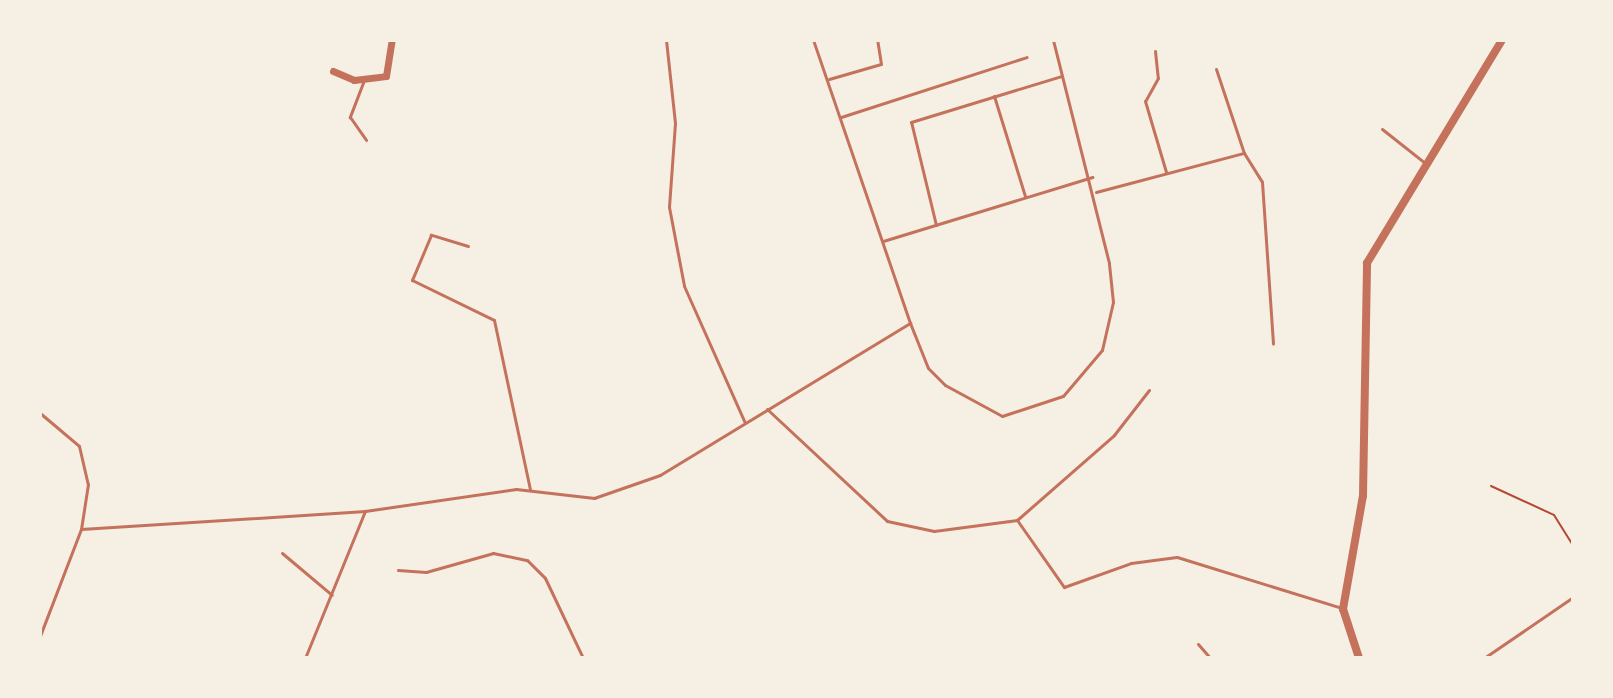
<!DOCTYPE html>
<html>
<head>
<meta charset="utf-8">
<style>
	body { margin:0 }
	#map { position:relative; width:1613px; height:698px; overflow:hidden; background:#f6efe4; font-family:"DejaVu Sans",sans-serif }
	div>[style] { position:absolute }
	[style*='--x'] { left:calc(var(--x)*1px); top:calc(var(--y)*1px); width:calc(var(--w)*1px); rotate:calc(var(--a)*1deg) }
	.path>* { height:2px; margin:-1px; padding:0 1px; transform-origin:1px; border-radius:1px; background:#b5482f }
	.service>* { height:3px; margin:-1.5px; padding:0 1.5px; transform-origin:1.5px; border-radius:1.5px; background:#c5725c }
	.minor>* { height:7px; margin:-3.5px; padding:0 3.5px; transform-origin:3.5px; border-radius:3.5px; background:#c5725c }
	.tertiary>* { height:8px; margin:-4px; padding:0 4px; transform-origin:4px; border-radius:4px; background:#c5725c }
	span { translate:-50% -50%; white-space:nowrap; text-align:center; line-height:1.15; -webkit-text-stroke:6px #f6efe4; paint-order:stroke }
	.frame { position:absolute; inset:0; border:42px solid #f6efe4; pointer-events:none }
</style>
</head>
<body>
<div id="map">
	<div class="path">
		<i style="--x:1491;--y:486;--w:69;--a:24.7"></i>
		<i style="--x:1554;--y:515;--w:36;--a:58"></i>
	</div>
	<div class="service">
		<i style="--x:666;--y:40;--w:83;--a:83.8"></i>
		<i style="--x:675;--y:123;--w:84;--a:94.1"></i>
		<i style="--x:669;--y:207;--w:80;--a:79.2"></i>
		<i style="--x:684;--y:286;--w:148;--a:66"></i>
		<i style="--x:1155;--y:51;--w:27;--a:84"></i>
		<i style="--x:1158;--y:78;--w:26;--a:119"></i>
		<i style="--x:1145;--y:101;--w:74;--a:73.5"></i>
		<i style="--x:1216;--y:69;--w:89;--a:71.6"></i>
		<i style="--x:829;--y:79;--w:54;--a:-16.1"></i>
		<i style="--x:881;--y:64;--w:24;--a:-99"></i>
		<i style="--x:364;--y:80;--w:40;--a:111"></i>
		<i style="--x:350;--y:117;--w:28;--a:55"></i>
		<i style="--x:994;--y:96;--w:105;--a:72.8"></i>
		<i style="--x:841;--y:117;--w:195;--a:-17.9"></i>
		<i style="--x:1382;--y:129;--w:55;--a:38.3"></i>
		<i style="--x:1096;--y:192;--w:153;--a:-14.8"></i>
		<i style="--x:1244;--y:153;--w:34;--a:58"></i>
		<i style="--x:1262;--y:182;--w:162;--a:86.1"></i>
		<i style="--x:936;--y:225;--w:106;--a:-103.6"></i>
		<i style="--x:911;--y:122;--w:157;--a:-17"></i>
		<i style="--x:883;--y:241;--w:219;--a:-17"></i>
		<i style="--x:468;--y:246;--w:39;--a:-163"></i>
		<i style="--x:431;--y:235;--w:49;--a:112.9"></i>
		<i style="--x:412;--y:280;--w:91;--a:26"></i>
		<i style="--x:494;--y:320;--w:174;--a:78"></i>
		<i style="--x:910;--y:323;--w:48;--a:68.2"></i>
		<i style="--x:928;--y:368;--w:24;--a:45"></i>
		<i style="--x:945;--y:385;--w:65;--a:28.5"></i>
		<i style="--x:1002;--y:416;--w:64;--a:-18.2"></i>
		<i style="--x:1063;--y:396;--w:60;--a:-49.7"></i>
		<i style="--x:1102;--y:350;--w:49;--a:-77.1"></i>
		<i style="--x:1113;--y:302;--w:39;--a:-96"></i>
		<i style="--x:1109;--y:263;--w:230;--a:-104.1"></i>
		<i style="--x:767;--y:409;--w:164;--a:43"></i>
		<i style="--x:887;--y:521;--w:48;--a:12"></i>
		<i style="--x:934;--y:531;--w:84;--a:-7.5"></i>
		<i style="--x:1017;--y:520;--w:82;--a:55"></i>
		<i style="--x:1064;--y:587;--w:71;--a:-19.7"></i>
		<i style="--x:1131;--y:563;--w:46;--a:-7.4"></i>
		<i style="--x:1177;--y:557;--w:173;--a:17.2"></i>
		<i style="--x:40;--y:413;--w:51;--a:40.2"></i>
		<i style="--x:79;--y:446;--w:39;--a:77"></i>
		<i style="--x:88;--y:484;--w:46;--a:98.8"></i>
		<i style="--x:81;--y:529;--w:115;--a:111"></i>
		<i style="--x:1017;--y:520;--w:129;--a:-41.2"></i>
		<i style="--x:1114;--y:435;--w:57;--a:-52.1"></i>
		<i style="--x:81;--y:529;--w:285;--a:-3.6"></i>
		<i style="--x:365;--y:511;--w:153;--a:-8.3"></i>
		<i style="--x:516;--y:489;--w:79;--a:6.6"></i>
		<i style="--x:594;--y:498;--w:70;--a:-19.2"></i>
		<i style="--x:660;--y:475;--w:293;--a:-31.3"></i>
		<i style="--x:910;--y:323;--w:299;--a:-108.9"></i>
		<i style="--x:282;--y:553;--w:65;--a:40"></i>
		<i style="--x:398;--y:570;--w:28;--a:4"></i>
		<i style="--x:426;--y:572;--w:70;--a:-15.8"></i>
		<i style="--x:493;--y:553;--w:35;--a:12"></i>
		<i style="--x:527;--y:560;--w:25;--a:45"></i>
		<i style="--x:545;--y:578;--w:89;--a:64.6"></i>
		<i style="--x:1198;--y:644;--w:18;--a:49"></i>
		<i style="--x:305;--y:658;--w:159;--a:-67.8"></i>
		<i style="--x:1484;--y:658;--w:108;--a:-34.4"></i>
	</div>
	<div class="minor">
		<i style="--x:333;--y:71;--w:23;--a:23"></i>
		<i style="--x:354;--y:80;--w:32;--a:-7"></i>
		<i style="--x:386;--y:76;--w:36;--a:-81"></i>
	</div>
	<div class="tertiary">
		<i style="--x:1359;--y:658;--w:52;--a:-108.1"></i>
		<i style="--x:1343;--y:609;--w:115;--a:-80"></i>
		<i style="--x:1363;--y:496;--w:233;--a:-89"></i>
		<i style="--x:1367;--y:263;--w:261;--a:-58.8"></i>
	</div>
	<div class="frame"></div>
</div>
</body>
</html>
